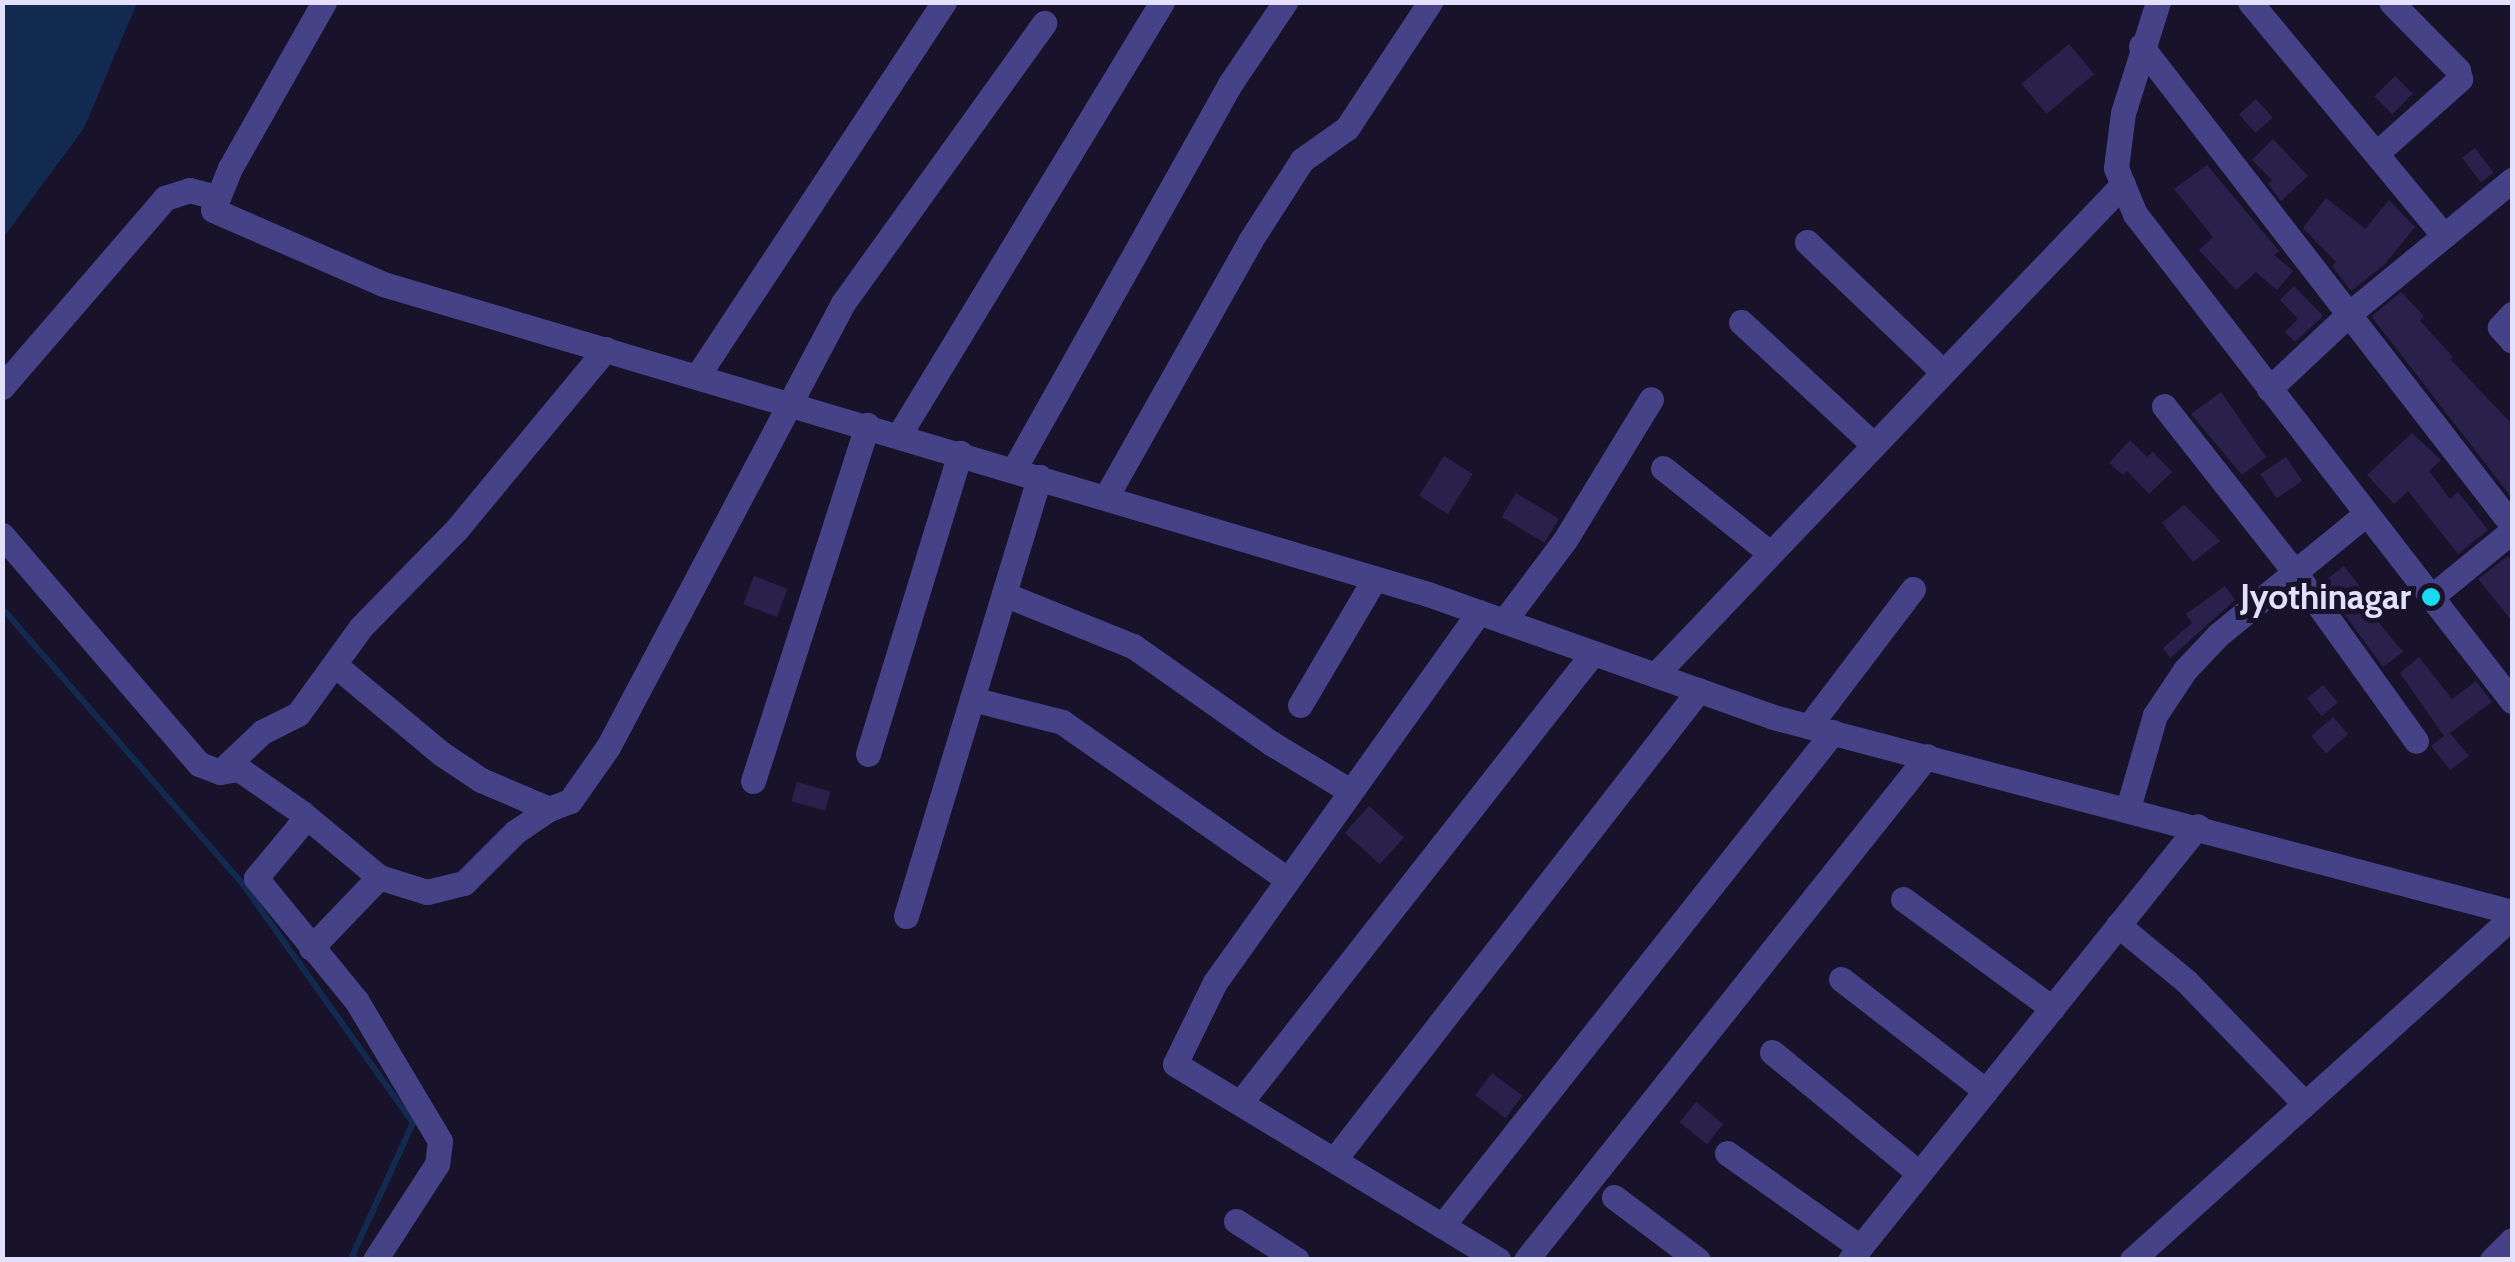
<!DOCTYPE html>
<html>
<head>
<meta charset="utf-8">
<style>
	body { margin:0 }
	#map { position:relative; width:2515px; height:1262px; overflow:hidden; background:#18132b; font-family:Cabin,sans-serif }
	div>[style] { position:absolute }
	[style*='--x'] { left:calc(var(--x)*1px); top:calc(var(--y)*1px); width:calc(var(--w)*1px); rotate:calc(var(--a)*1deg) }
	.water>* { inset:0; background:#132a50 }
	.stream>* { height:6px; margin:-3px; padding:0 3px; transform-origin:3px; border-radius:3px; background:#132a50 }
	.building>* { inset:0; background:#29214b; transform-origin:0 0 }
	.minor>* { height:25px; margin:-12.5px; padding:0 12.5px; transform-origin:12.5px; border-radius:12.5px; background:#454287 }
	.dots>* { width:28px; height:28px; translate:-50% -50%; box-sizing:border-box; border:5px solid #18132b; border-radius:50% }
	span { translate:-50% -50%; white-space:nowrap; text-align:center; line-height:1.15; -webkit-text-stroke:10px #18132b; paint-order:stroke }
	.poi-label { font-size:35px; color:#e3e0fd; font-weight:700 }
	.right { translate:-100% -50%; text-align:right }
	.frame { position:absolute; inset:0; border:5px solid #e3e0fd; pointer-events:none }
</style>
</head>
<body>
<div id="map">
	<div class="water">
		<i style="clip-path:polygon(3px 2px,137px 3px,84px 128px,3px 238px)"></i>
	</div>
	<div class="stream">
		<i style="--x:2;--y:608;--w:365;--a:48.9"></i>
		<i style="--x:242;--y:883;--w:295;--a:54.5"></i>
		<i style="--x:413;--y:1123;--w:146;--a:114.6"></i>
		<i style="--x:352;--y:1256;--w:4;--a:34"></i>
	</div>
	<div class="building">
		<i style="left:2069px;top:44px;width:39px;height:62px;rotate:50deg"></i>
		<i style="left:2395px;top:76px;width:25px;height:29px;rotate:45deg"></i>
		<i style="left:2256px;top:99px;width:25px;height:23px;rotate:48deg"></i>
		<i style="clip-path:polygon(2273px 139px,2308px 176px,2281px 201px,2268px 184px,2272px 180px,2252px 160px)"></i>
		<i style="left:2475px;top:148px;width:31px;height:16px;rotate:53deg"></i>
		<i style="clip-path:polygon(2207px 165px,2279px 251px,2274px 255px,2293px 271px,2277px 290px,2256px 272px,2236px 290px,2199px 250px,2213px 237px,2174px 189px)"></i>
		<i style="clip-path:polygon(2326px 198px,2365px 229px,2389px 200px,2415px 227px,2385px 264px,2351px 291px,2332px 266px,2336px 262px,2303px 228px)"></i>
		<i style="clip-path:polygon(2294px 286px,2323px 316px,2295px 342px,2285px 332px,2298px 319px,2280px 300px)"></i>
		<i style="clip-path:polygon(2401px 292px,2424px 316px,2420px 321px,2453px 357px,2450px 359px,2512px 424px,2512px 498px,2375px 321px,2372px 316px)"></i>
		<i style="clip-path:polygon(2221px 392px,2266px 457px,2242px 475px,2191px 414px)"></i>
		<i style="clip-path:polygon(2412px 433px,2441px 460px,2429px 471px,2450px 499px,2458px 492px,2488px 530px,2458px 554px,2408px 491px,2394px 504px,2367px 475px)"></i>
		<i style="clip-path:polygon(2130px 440px,2147px 457px,2153px 452px,2172px 472px,2149px 494px,2127px 471px,2123px 475px,2109px 463px)"></i>
		<i style="left:1444px;top:456px;width:34px;height:47px;rotate:32deg"></i>
		<i style="left:2286px;top:457px;width:29px;height:31px;rotate:56deg"></i>
		<i style="left:1516px;top:493px;width:50px;height:28px;rotate:31deg"></i>
		<i style="clip-path:polygon(2184px 505px,2220px 541px,2193px 562px,2162px 523px)"></i>
		<i style="clip-path:polygon(2508px 556px,2512px 562px,2512px 621px,2478px 579px)"></i>
		<i style="clip-path:polygon(2344px 566px,2373px 603px,2366px 607px,2403px 652px,2383px 667px,2322px 583px)"></i>
		<i style="left:754px;top:576px;width:36px;height:30px;rotate:21deg"></i>
		<i style="clip-path:polygon(2225px 586px,2235px 600px,2170px 658px,2163px 648px,2192px 623px,2186px 614px)"></i>
		<i style="clip-path:polygon(2419px 657px,2452px 699px,2476px 681px,2492px 702px,2450px 733px,2469px 756px,2450px 770px,2431px 746px,2444px 736px,2400px 673px)"></i>
		<i style="left:2323px;top:685px;width:23px;height:21px;rotate:50deg"></i>
		<i style="left:2333px;top:717px;width:23px;height:29px;rotate:49deg"></i>
		<i style="left:797px;top:782px;width:35px;height:20px;rotate:16deg"></i>
		<i style="left:1369px;top:806px;width:47px;height:36px;rotate:42deg"></i>
		<i style="left:1492px;top:1073px;width:38px;height:28px;rotate:37deg"></i>
		<i style="left:1696px;top:1102px;width:35px;height:26px;rotate:39deg"></i>
	</div>
	<div class="minor">
		<i style="--x:324;--y:2;--w:191;--a:119.5"></i>
		<i style="--x:230;--y:168;--w:45;--a:112"></i>
		<i style="--x:213;--y:210;--w:185;--a:23.5"></i>
		<i style="--x:383;--y:284;--w:1090;--a:16.52"></i>
		<i style="--x:1428;--y:594;--w:366;--a:19.6"></i>
		<i style="--x:1773;--y:717;--w:764;--a:14.78"></i>
		<i style="--x:2158;--y:2;--w:116;--a:107.5"></i>
		<i style="--x:2123;--y:113;--w:55;--a:97.3"></i>
		<i style="--x:2116;--y:168;--w:50;--a:67.6"></i>
		<i style="--x:2135;--y:214;--w:616;--a:52.26"></i>
		<i style="--x:2250;--y:2;--w:304;--a:50.3"></i>
		<i style="--x:2141;--y:46;--w:606;--a:52.24"></i>
		<i style="--x:2378;--y:152;--w:110;--a:-41.7"></i>
		<i style="--x:2460;--y:79;--w:9;--a:-103"></i>
		<i style="--x:2458;--y:70;--w:95;--a:-134.6"></i>
		<i style="--x:1807;--y:242;--w:188;--a:43.7"></i>
		<i style="--x:2512;--y:314;--w:18;--a:133"></i>
		<i style="--x:2500;--y:327;--w:18;--a:49"></i>
		<i style="--x:1741;--y:322;--w:181;--a:42.8"></i>
		<i style="--x:698;--y:375;--w:447;--a:-56.6"></i>
		<i style="--x:2;--y:387;--w:250;--a:-49.2"></i>
		<i style="--x:165;--y:198;--w:25;--a:-18"></i>
		<i style="--x:189;--y:190;--w:30;--a:14"></i>
		<i style="--x:2269;--y:389;--w:111;--a:-43.2"></i>
		<i style="--x:2350;--y:313;--w:210;--a:-39.4"></i>
		<i style="--x:2164;--y:406;--w:210;--a:51.8"></i>
		<i style="--x:2294;--y:571;--w:209;--a:54.3"></i>
		<i style="--x:899;--y:435;--w:507;--a:-58.73"></i>
		<i style="--x:1663;--y:468;--w:137;--a:38.5"></i>
		<i style="--x:1014;--y:469;--w:441;--a:-60.7"></i>
		<i style="--x:1230;--y:84;--w:99;--a:-56.1"></i>
		<i style="--x:1106;--y:497;--w:294;--a:-60.6"></i>
		<i style="--x:1250;--y:241;--w:96;--a:-57.3"></i>
		<i style="--x:1302;--y:160;--w:55;--a:-35.4"></i>
		<i style="--x:1347;--y:128;--w:151;--a:-56.6"></i>
		<i style="--x:2;--y:535;--w:302;--a:49.3"></i>
		<i style="--x:199;--y:764;--w:22;--a:21"></i>
		<i style="--x:220;--y:772;--w:19;--a:-9"></i>
		<i style="--x:239;--y:769;--w:77;--a:34.9"></i>
		<i style="--x:302;--y:813;--w:12;--a:99"></i>
		<i style="--x:300;--y:825;--w:69;--a:129.7"></i>
		<i style="--x:256;--y:878;--w:158;--a:50.7"></i>
		<i style="--x:356;--y:1000;--w:164;--a:59.2"></i>
		<i style="--x:440;--y:1141;--w:23;--a:97"></i>
		<i style="--x:437;--y:1164;--w:114;--a:122.9"></i>
		<i style="--x:1004;--y:594;--w:139;--a:22"></i>
		<i style="--x:1133;--y:646;--w:169;--a:35.1"></i>
		<i style="--x:1271;--y:743;--w:92;--a:31.3"></i>
		<i style="--x:2431;--y:597;--w:104;--a:-39.2"></i>
		<i style="--x:1479;--y:612;--w:455;--a:125.5"></i>
		<i style="--x:1215;--y:982;--w:91;--a:116"></i>
		<i style="--x:1175;--y:1064;--w:378;--a:31.2"></i>
		<i style="--x:1504;--y:621;--w:101;--a:-53"></i>
		<i style="--x:1565;--y:540;--w:165;--a:-58.6"></i>
		<i style="--x:335;--y:665;--w:139;--a:39.8"></i>
		<i style="--x:442;--y:754;--w:47;--a:33.7"></i>
		<i style="--x:481;--y:780;--w:74;--a:23.1"></i>
		<i style="--x:549;--y:809;--w:22;--a:-21"></i>
		<i style="--x:570;--y:801;--w:66;--a:-54.9"></i>
		<i style="--x:608;--y:747;--w:502;--a:-62.11"></i>
		<i style="--x:843;--y:303;--w:345;--a:-54.3"></i>
		<i style="--x:1655;--y:675;--w:678;--a:-46.37"></i>
		<i style="--x:972;--y:699;--w:93;--a:14.3"></i>
		<i style="--x:1062;--y:722;--w:274;--a:34.9"></i>
		<i style="--x:1300;--y:705;--w:147;--a:-59.4"></i>
		<i style="--x:1809;--y:726;--w:172;--a:-52.8"></i>
		<i style="--x:868;--y:754;--w:315;--a:-73"></i>
		<i style="--x:220;--y:772;--w:58;--a:-43.6"></i>
		<i style="--x:262;--y:732;--w:40;--a:-26.6"></i>
		<i style="--x:298;--y:714;--w:107;--a:-54.1"></i>
		<i style="--x:361;--y:627;--w:136;--a:-45.6"></i>
		<i style="--x:456;--y:530;--w:235;--a:-50.4"></i>
		<i style="--x:753;--y:781;--w:374;--a:-72.2"></i>
		<i style="--x:2128;--y:808;--w:97;--a:-73.8"></i>
		<i style="--x:2155;--y:715;--w:54;--a:-56.3"></i>
		<i style="--x:2185;--y:670;--w:48;--a:-46.7"></i>
		<i style="--x:2218;--y:635;--w:191;--a:-39.3"></i>
		<i style="--x:302;--y:813;--w:100;--a:39.7"></i>
		<i style="--x:379;--y:877;--w:50;--a:17.4"></i>
		<i style="--x:427;--y:892;--w:38;--a:-14"></i>
		<i style="--x:464;--y:883;--w:72;--a:-45"></i>
		<i style="--x:515;--y:832;--w:41;--a:-34.1"></i>
		<i style="--x:1903;--y:899;--w:185;--a:36.2"></i>
		<i style="--x:906;--y:916;--w:459;--a:-73.1"></i>
		<i style="--x:2118;--y:925;--w:88;--a:39.5"></i>
		<i style="--x:2186;--y:981;--w:171;--a:45.9"></i>
		<i style="--x:311;--y:948;--w:98;--a:-46.2"></i>
		<i style="--x:1841;--y:979;--w:183;--a:37.7"></i>
		<i style="--x:1772;--y:1052;--w:190;--a:39.5"></i>
		<i style="--x:1240;--y:1103;--w:572;--a:-51.89"></i>
		<i style="--x:1727;--y:1153;--w:163;--a:35.3"></i>
		<i style="--x:1334;--y:1160;--w:595;--a:-52.17"></i>
		<i style="--x:1614;--y:1197;--w:105;--a:36.9"></i>
		<i style="--x:1236;--y:1221;--w:72;--a:32.6"></i>
		<i style="--x:1442;--y:1226;--w:630;--a:-51.64"></i>
		<i style="--x:1526;--y:1260;--w:644;--a:-51.49"></i>
		<i style="--x:1850;--y:1260;--w:556;--a:-51.28"></i>
		<i style="--x:2132;--y:1260;--w:512;--a:-42.07"></i>
		<i style="--x:2492;--y:1260;--w:28;--a:-45"></i>
	</div>
	<div class="dots">
		<i style="left:2431px;top:597px;background:#18daf1"></i>
	</div>
	<div class="poi-label">
		<span class="right" style="left:2411px;top:597px">Jyothinagar</span>
	</div>
	<div class="frame"></div>
</div>
</body>
</html>
